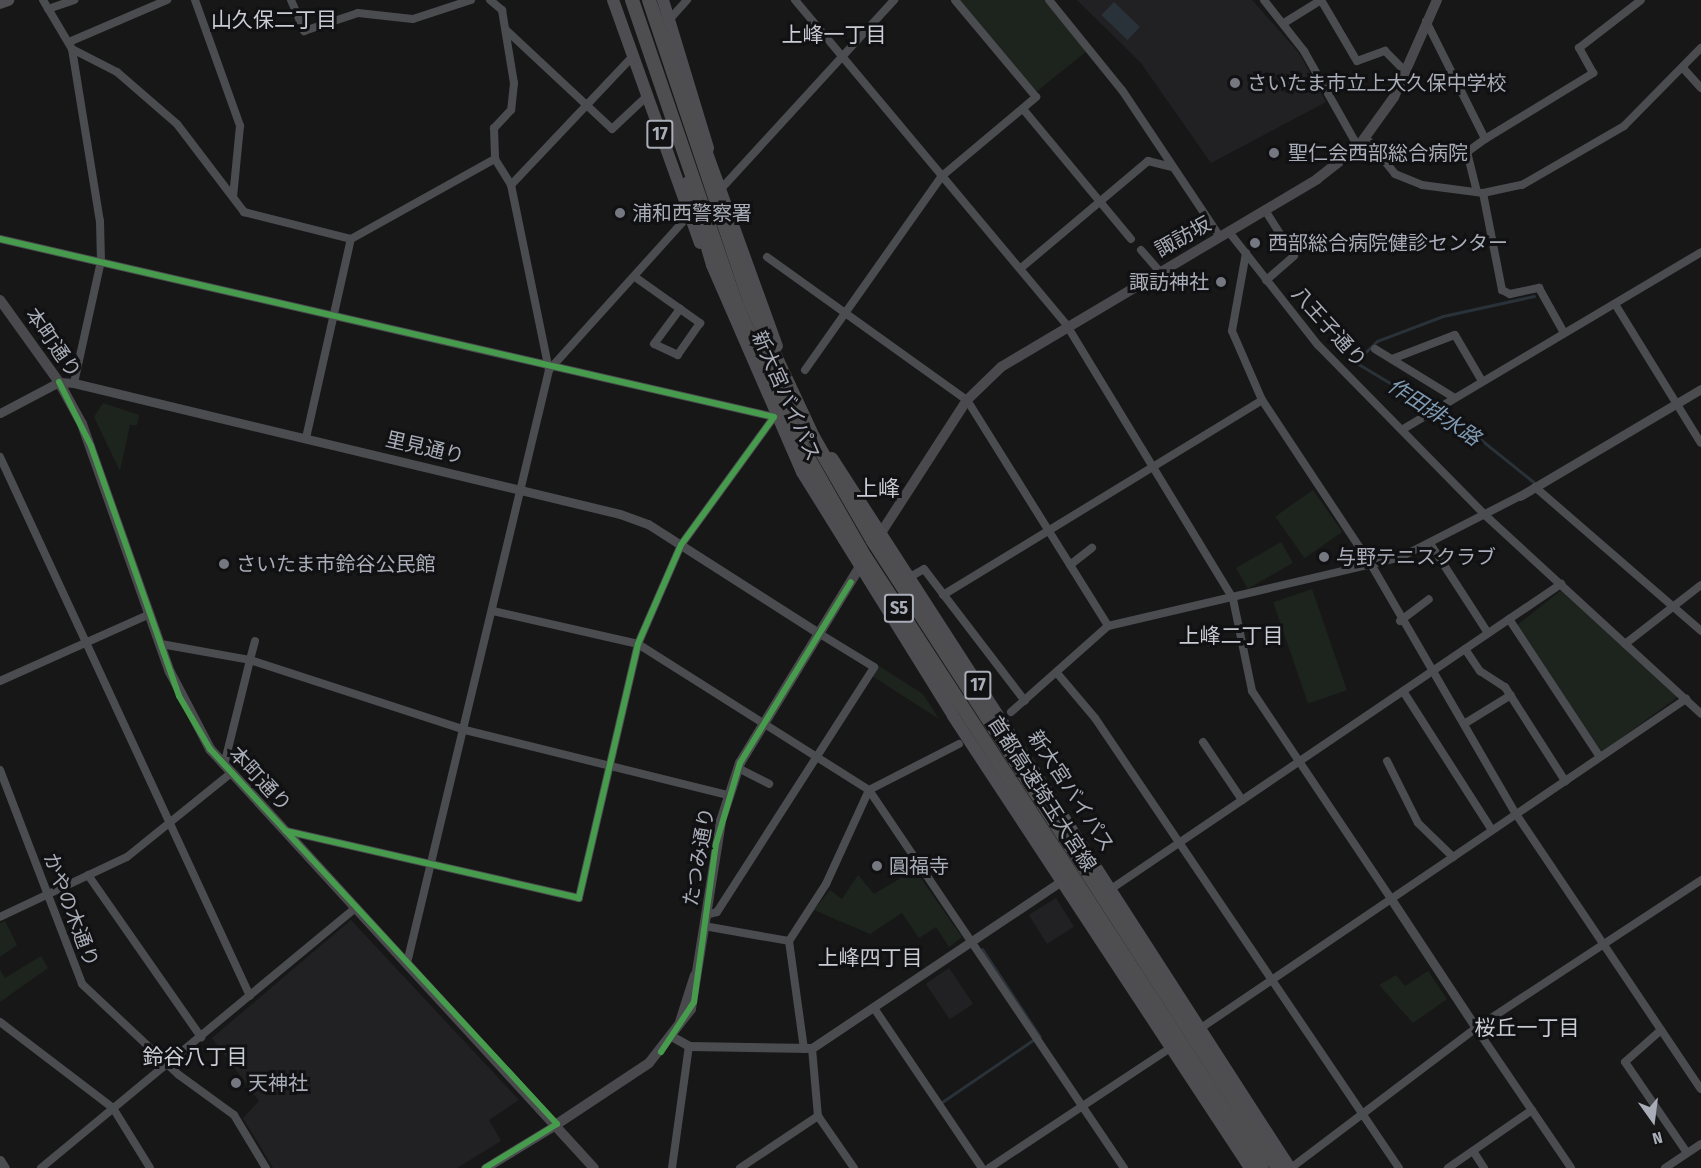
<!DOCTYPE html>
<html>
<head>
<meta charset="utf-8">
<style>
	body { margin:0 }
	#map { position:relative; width:1701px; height:1168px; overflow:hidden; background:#171717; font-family:"Fira Sans Condensed","Noto Sans JP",sans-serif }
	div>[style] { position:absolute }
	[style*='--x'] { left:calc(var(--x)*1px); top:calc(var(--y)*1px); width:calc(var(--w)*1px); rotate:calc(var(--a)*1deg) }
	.built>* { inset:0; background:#212123; transform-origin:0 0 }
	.green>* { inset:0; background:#1d241e; transform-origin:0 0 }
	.water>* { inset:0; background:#2a3239; transform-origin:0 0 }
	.stream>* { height:3px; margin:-1.5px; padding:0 1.5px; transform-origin:1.5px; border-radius:1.5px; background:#2a3239 }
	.minor>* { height:8px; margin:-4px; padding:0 4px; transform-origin:4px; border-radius:4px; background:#4b4c50 }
	.tertiary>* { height:9px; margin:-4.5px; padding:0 4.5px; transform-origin:4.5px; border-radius:4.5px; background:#4b4c50 }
	.secondary>* { height:10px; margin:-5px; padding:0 5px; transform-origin:5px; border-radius:5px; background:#4a4a4e }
	.trunk>* { height:12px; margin:-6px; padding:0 6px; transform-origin:6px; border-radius:6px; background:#4e4e52 }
	.motorway-bridge>* { height:14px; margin:-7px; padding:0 7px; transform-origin:7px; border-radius:7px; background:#4e4e51 }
	.cycleway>* { height:6px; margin:-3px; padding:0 3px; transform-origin:3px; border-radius:3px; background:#469c4c }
	.dots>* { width:16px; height:16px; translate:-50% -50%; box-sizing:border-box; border:3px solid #111113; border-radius:50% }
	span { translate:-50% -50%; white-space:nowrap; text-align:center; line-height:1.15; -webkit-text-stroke:6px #111113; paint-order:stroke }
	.shield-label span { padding:2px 4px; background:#111113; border:2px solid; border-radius:4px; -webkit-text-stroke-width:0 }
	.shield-label { font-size:18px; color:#a8adb8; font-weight:700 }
	.poi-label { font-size:20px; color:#a8adb8 }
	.left { translate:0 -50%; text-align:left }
	.right { translate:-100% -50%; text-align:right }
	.street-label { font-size:20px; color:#a8adb8 }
	.neighbourhood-label { font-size:21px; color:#c9ccd4 }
	.water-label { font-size:21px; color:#7f9bb3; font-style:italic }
	.quarter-label { font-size:22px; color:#c9ccd4 }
	.north { position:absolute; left:1623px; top:1090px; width:60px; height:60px; -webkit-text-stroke:4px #111113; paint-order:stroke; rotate:166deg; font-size:16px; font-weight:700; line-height:24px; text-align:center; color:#a8adb8 }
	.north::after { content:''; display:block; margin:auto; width:21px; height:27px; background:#a8adb8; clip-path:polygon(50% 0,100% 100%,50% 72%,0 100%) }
</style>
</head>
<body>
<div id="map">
	<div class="built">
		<i style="clip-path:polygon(1077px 0,1252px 0,1299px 53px,1326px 102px,1211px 163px,1141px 63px)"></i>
		<i style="left:1056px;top:898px;width:34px;height:32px;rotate:58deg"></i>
		<i style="clip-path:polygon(351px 920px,519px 1100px,489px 1120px,501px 1141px,457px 1168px,273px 1168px,243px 1118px,259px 1101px,212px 1038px)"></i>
		<i style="left:949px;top:968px;width:43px;height:28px;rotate:56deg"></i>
	</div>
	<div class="green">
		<i style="clip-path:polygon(959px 0,1044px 0,1087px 51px,1036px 92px)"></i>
		<i style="clip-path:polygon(103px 403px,139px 415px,137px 425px,130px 425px,120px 471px,94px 417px)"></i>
		<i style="left:1313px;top:490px;width:51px;height:46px;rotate:55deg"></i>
		<i style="left:1281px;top:542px;width:24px;height:52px;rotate:60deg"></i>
		<i style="clip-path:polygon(1564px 588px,1679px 696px,1602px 752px,1516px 626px)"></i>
		<i style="left:1312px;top:589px;width:107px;height:41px;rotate:71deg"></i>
		<i style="clip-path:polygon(879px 666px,923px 694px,939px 719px,872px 676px)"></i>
		<i style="clip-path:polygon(911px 872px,920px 877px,962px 937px,949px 947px,936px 927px,919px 938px,902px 913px,870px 934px,814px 910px,830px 890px,842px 899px,858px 875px,874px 894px)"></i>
		<i style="clip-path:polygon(5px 921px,17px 945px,0 957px,0 923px)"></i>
		<i style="clip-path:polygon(41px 956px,48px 968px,0 1002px,0 970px,5px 978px)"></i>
		<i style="clip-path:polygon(1428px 971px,1447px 999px,1413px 1023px,1379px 985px,1396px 975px,1405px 986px)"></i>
	</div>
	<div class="water">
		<i style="left:1114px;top:2px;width:36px;height:18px;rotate:44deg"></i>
	</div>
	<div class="stream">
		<i style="--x:1534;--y:296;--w:93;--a:167.6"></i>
		<i style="--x:1443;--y:316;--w:71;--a:159.3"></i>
		<i style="--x:1377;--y:341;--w:30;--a:136"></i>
		<i style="--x:1355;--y:362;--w:134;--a:31"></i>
		<i style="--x:1470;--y:431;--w:85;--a:38.8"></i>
		<i style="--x:982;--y:949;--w:105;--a:56.6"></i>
		<i style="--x:942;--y:1102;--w:110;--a:-34.3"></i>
	</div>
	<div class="minor">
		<i style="--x:43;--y:0;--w:57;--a:59.4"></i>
		<i style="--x:72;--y:49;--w:174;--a:80.8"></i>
		<i style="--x:100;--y:221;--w:40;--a:88.6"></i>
		<i style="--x:101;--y:261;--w:125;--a:102.5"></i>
		<i style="--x:195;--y:0;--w:134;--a:70.3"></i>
		<i style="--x:240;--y:126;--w:71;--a:95.6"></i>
		<i style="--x:291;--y:0;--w:34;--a:67"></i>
		<i style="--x:304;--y:31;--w:57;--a:-18.4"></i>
		<i style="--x:358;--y:13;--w:55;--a:6.2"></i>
		<i style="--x:413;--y:19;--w:61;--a:-18.1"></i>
		<i style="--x:490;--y:0;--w:16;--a:40"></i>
		<i style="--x:502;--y:10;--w:74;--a:80.7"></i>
		<i style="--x:514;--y:83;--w:27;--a:96"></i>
		<i style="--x:511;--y:110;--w:25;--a:133"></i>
		<i style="--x:494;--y:128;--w:31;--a:88"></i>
		<i style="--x:495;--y:159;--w:31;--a:58"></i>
		<i style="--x:511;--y:185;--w:178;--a:-46.6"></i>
		<i style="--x:795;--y:0;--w:422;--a:50.1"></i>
		<i style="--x:1066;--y:324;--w:322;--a:58.7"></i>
		<i style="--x:1233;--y:599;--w:94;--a:78.3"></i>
		<i style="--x:1252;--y:691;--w:250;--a:56.2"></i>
		<i style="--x:1049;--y:0;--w:116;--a:51"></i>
		<i style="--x:1122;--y:90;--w:177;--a:56.3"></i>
		<i style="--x:1264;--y:0;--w:65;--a:51.9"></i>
		<i style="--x:1304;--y:51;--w:110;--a:60.6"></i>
		<i style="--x:48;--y:9;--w:28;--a:-19"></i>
		<i style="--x:669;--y:20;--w:27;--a:-48"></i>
		<i style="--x:1426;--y:21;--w:132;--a:63.4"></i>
		<i style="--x:1485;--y:139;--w:22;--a:144"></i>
		<i style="--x:1467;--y:152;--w:41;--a:76"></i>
		<i style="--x:1284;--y:23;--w:44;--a:-31.9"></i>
		<i style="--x:1321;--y:0;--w:71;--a:59.5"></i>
		<i style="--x:1357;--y:61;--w:30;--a:-20"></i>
		<i style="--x:1385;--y:51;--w:28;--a:45"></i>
		<i style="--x:506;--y:30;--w:145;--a:43"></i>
		<i style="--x:612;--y:129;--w:48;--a:-43.3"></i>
		<i style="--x:69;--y:42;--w:107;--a:-23.2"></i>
		<i style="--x:72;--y:49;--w:51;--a:27.1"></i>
		<i style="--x:117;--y:72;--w:79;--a:40.9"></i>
		<i style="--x:177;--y:124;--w:111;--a:52.7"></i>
		<i style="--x:244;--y:212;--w:110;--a:14.2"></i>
		<i style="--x:1683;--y:68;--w:27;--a:48"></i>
		<i style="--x:1023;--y:109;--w:169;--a:50.3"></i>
		<i style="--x:1367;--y:139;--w:45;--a:51.3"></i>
		<i style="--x:1395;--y:174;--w:29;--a:22"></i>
		<i style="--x:1422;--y:185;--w:62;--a:7.5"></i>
		<i style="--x:1483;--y:193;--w:40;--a:-12"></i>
		<i style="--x:1522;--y:185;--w:118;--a:-30"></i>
		<i style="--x:1624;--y:126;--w:110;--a:-45.4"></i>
		<i style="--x:1485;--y:139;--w:127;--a:-31.4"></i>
		<i style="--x:1593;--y:73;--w:29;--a:-119"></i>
		<i style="--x:1579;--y:48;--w:78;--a:-37.7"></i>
		<i style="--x:720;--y:190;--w:258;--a:-47.5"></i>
		<i style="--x:1483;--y:193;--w:99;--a:78.9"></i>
		<i style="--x:1502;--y:290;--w:9;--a:27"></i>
		<i style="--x:1510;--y:294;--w:30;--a:-12"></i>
		<i style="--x:1539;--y:288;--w:51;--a:60.9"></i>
		<i style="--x:1265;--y:210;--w:54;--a:57.8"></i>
		<i style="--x:1294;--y:256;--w:37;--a:139"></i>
		<i style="--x:1229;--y:232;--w:144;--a:51.8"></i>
		<i style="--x:1318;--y:345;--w:240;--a:45.5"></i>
		<i style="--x:1486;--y:516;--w:292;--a:42.6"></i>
		<i style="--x:0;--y:239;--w:794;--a:12.95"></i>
		<i style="--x:774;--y:417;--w:158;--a:126"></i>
		<i style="--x:681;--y:545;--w:108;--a:113.5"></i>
		<i style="--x:638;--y:644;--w:261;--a:103.1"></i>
		<i style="--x:579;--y:898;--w:301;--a:-167.1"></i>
		<i style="--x:1141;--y:250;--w:28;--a:49"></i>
		<i style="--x:1246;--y:253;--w:79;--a:100.2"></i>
		<i style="--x:1232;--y:331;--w:75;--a:66.5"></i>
		<i style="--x:1262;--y:400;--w:199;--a:56.5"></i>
		<i style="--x:1372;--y:566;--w:287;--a:59.9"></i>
		<i style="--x:1516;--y:814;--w:331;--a:56.1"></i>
		<i style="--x:767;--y:257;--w:246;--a:35.6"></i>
		<i style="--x:967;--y:400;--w:266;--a:58"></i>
		<i style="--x:1021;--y:268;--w:166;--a:-40.1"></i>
		<i style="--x:1148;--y:161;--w:25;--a:14"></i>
		<i style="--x:635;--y:277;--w:80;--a:35.3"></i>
		<i style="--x:700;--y:323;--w:39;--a:125"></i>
		<i style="--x:678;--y:355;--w:26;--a:-155"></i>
		<i style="--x:654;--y:344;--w:44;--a:-53.4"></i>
		<i style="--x:1615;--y:304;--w:163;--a:58.3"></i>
		<i style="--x:1375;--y:349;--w:92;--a:31.6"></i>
		<i style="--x:1392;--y:359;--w:67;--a:-20.9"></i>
		<i style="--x:1455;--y:335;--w:53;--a:59.6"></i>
		<i style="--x:549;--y:370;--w:210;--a:-47.9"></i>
		<i style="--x:805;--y:370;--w:237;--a:-54.8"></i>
		<i style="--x:942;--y:176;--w:123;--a:-40"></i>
		<i style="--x:1036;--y:97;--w:126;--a:-129.9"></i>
		<i style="--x:1405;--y:428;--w:344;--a:-30.7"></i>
		<i style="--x:306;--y:438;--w:204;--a:-77.3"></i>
		<i style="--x:351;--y:239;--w:165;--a:-29.1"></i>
		<i style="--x:0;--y:457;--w:594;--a:65.12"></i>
		<i style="--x:1535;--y:487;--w:220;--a:40.9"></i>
		<i style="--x:1431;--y:545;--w:105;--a:57.1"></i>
		<i style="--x:1070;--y:565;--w:28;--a:-38"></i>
		<i style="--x:908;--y:578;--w:18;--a:-29"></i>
		<i style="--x:924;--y:569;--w:166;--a:52.6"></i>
		<i style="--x:943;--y:595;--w:374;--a:-31.4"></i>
		<i style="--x:493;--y:611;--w:149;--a:12.8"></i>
		<i style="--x:638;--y:644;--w:273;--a:32.3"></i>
		<i style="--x:869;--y:790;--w:456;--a:56"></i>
		<i style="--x:1509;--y:619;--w:165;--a:56.6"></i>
		<i style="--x:1400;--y:621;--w:36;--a:-37"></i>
		<i style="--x:255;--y:641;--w:20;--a:105"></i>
		<i style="--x:250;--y:660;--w:226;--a:18"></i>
		<i style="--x:465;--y:730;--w:271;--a:13.9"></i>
		<i style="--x:161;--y:644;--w:90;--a:10.2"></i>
		<i style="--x:250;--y:660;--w:108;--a:103.9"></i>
		<i style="--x:1625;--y:644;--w:96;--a:-37.8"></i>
		<i style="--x:1465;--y:649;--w:27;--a:56"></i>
		<i style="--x:1480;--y:671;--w:30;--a:33"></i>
		<i style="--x:1505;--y:687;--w:112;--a:57.4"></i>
		<i style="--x:1057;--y:673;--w:59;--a:49.8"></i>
		<i style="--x:1095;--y:718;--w:543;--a:55.96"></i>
		<i style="--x:0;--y:681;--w:164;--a:-24.1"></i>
		<i style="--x:1403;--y:691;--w:165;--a:57.4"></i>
		<i style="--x:1011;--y:712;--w:130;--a:-41.6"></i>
		<i style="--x:1108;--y:626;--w:299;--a:-13.2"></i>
		<i style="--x:1399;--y:558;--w:136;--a:-27.1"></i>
		<i style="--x:1464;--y:724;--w:55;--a:-31.7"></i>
		<i style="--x:1203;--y:742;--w:70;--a:56.1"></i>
		<i style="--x:1387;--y:761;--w:69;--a:63.4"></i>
		<i style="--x:1418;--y:823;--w:49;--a:44.2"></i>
		<i style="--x:738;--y:768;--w:35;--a:27"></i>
		<i style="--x:0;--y:770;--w:229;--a:69"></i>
		<i style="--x:82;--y:984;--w:133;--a:43.2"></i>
		<i style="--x:179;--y:1075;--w:68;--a:36"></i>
		<i style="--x:234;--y:1115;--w:62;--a:58.9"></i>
		<i style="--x:88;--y:875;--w:198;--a:55.1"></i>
		<i style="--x:1111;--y:889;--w:544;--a:-34.13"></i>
		<i style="--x:706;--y:915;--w:11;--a:-15"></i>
		<i style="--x:717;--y:912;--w:291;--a:-57.3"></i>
		<i style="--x:874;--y:667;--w:63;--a:-148.6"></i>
		<i style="--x:0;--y:917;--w:140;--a:-25.3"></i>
		<i style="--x:127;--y:857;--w:134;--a:-38.9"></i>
		<i style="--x:704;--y:926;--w:86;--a:10"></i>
		<i style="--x:407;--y:963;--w:610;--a:-76.53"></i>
		<i style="--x:549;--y:370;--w:189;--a:-101.6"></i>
		<i style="--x:874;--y:1008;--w:193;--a:56"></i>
		<i style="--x:0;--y:1022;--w:142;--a:37.3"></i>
		<i style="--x:113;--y:1108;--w:70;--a:58.3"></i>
		<i style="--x:1476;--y:1028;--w:169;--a:55.8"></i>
		<i style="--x:1198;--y:1030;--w:590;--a:-34.15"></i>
		<i style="--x:1661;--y:1030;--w:48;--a:138.4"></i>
		<i style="--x:1625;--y:1062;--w:110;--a:55.7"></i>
		<i style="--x:812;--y:1048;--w:68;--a:85"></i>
		<i style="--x:818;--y:1116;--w:63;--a:55.3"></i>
		<i style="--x:804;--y:1049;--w:109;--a:-97.9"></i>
		<i style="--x:789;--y:941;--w:68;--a:-57"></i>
		<i style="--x:826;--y:884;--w:103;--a:-65.4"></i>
		<i style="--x:869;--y:790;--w:101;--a:-27.1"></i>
		<i style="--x:1473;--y:1151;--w:20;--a:57"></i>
		<i style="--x:41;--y:1168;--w:409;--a:-39.6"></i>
		<i style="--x:672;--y:1168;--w:123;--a:-82.1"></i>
		<i style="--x:740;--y:1168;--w:94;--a:-33.7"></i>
		<i style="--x:989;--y:1168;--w:221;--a:-33.5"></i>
		<i style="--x:1291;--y:1168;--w:232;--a:-37.1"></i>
		<i style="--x:1476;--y:1028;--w:269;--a:-33.3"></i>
		<i style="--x:1448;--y:1168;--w:102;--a:-34.6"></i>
		<i style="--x:1665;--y:1168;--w:43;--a:-33.7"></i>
	</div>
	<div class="tertiary">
		<i style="--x:0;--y:413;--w:67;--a:-27.7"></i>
		<i style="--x:59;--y:382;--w:15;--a:4"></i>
		<i style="--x:74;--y:383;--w:561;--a:13.49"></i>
		<i style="--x:620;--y:514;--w:30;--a:20"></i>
		<i style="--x:648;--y:524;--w:204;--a:32.6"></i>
		<i style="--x:1520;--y:496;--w:210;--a:-30.6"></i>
		<i style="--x:1391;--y:899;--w:154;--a:56.6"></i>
		<i style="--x:673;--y:1037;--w:18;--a:29"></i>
		<i style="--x:689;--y:1046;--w:123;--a:0.9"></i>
		<i style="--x:812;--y:1048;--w:300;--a:-33.8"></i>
		<i style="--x:0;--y:1160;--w:9;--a:58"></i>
		<i style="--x:485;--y:1168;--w:84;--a:-31.4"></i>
	</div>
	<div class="secondary">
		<i style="--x:0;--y:300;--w:101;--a:54.3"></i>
		<i style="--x:59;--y:382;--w:48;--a:61.3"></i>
		<i style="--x:82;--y:424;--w:263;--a:70.5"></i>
		<i style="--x:170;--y:672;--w:87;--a:62.5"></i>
		<i style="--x:210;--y:749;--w:568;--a:47.5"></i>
		<i style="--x:877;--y:539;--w:166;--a:-57.1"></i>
		<i style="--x:967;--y:400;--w:47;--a:-44.1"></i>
		<i style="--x:1001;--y:367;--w:368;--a:-30.7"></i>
		<i style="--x:1317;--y:179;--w:52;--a:-38"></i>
		<i style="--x:1358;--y:147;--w:62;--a:-54.2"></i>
		<i style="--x:1394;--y:97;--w:106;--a:-66.1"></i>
		<i style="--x:680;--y:1022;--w:49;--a:-72.3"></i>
		<i style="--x:557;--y:1124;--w:110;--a:-33.5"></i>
		<i style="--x:649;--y:1063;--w:68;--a:-52.1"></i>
		<i style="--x:691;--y:1009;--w:190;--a:-80.9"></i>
		<i style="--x:721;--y:821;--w:61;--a:-71.9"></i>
		<i style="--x:740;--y:763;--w:238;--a:-58.6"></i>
	</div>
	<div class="trunk">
		<i style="--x:613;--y:0;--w:258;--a:70.3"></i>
		<i style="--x:663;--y:0;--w:155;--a:73.1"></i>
		<i style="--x:0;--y:3;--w:9;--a:-21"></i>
		<i style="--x:703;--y:142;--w:217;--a:70.1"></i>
		<i style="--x:688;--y:182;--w:86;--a:73.9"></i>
		<i style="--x:712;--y:265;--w:226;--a:66.5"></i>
		<i style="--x:802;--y:472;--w:287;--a:58.2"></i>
		<i style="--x:953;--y:716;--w:541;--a:56.69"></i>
		<i style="--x:832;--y:458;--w:845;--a:57.18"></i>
	</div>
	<div class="motorway-bridge">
		<i style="--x:632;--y:0;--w:327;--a:71.1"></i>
		<i style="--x:738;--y:309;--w:150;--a:65.1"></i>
		<i style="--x:801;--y:445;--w:123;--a:60.3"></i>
		<i style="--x:862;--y:552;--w:734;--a:57"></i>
		<i style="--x:649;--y:0;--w:318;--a:71.5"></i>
		<i style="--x:750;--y:302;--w:149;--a:65"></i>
		<i style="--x:813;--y:437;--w:120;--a:60"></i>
		<i style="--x:873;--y:541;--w:746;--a:57.14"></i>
	</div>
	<div class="cycleway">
		<i style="--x:0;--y:239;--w:794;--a:12.95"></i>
		<i style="--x:774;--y:417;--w:158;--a:126"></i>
		<i style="--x:681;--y:545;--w:108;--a:113.5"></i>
		<i style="--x:638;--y:644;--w:261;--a:103.1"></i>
		<i style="--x:579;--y:898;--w:301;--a:-167.1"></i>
		<i style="--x:59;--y:382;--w:72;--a:63.4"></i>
		<i style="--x:91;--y:446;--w:265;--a:70.6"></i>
		<i style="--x:179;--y:696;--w:61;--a:59.7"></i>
		<i style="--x:210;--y:749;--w:511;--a:47.22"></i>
		<i style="--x:557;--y:1124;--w:84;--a:148.6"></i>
		<i style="--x:661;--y:1052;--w:60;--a:-56.6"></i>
		<i style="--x:694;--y:1002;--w:160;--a:-82.1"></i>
		<i style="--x:716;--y:844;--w:84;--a:-73.5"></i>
		<i style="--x:740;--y:763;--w:212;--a:-58.5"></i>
	</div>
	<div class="dots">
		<i style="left:1235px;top:83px;background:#757880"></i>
		<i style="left:1274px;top:153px;background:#757880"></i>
		<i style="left:620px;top:213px;background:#757880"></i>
		<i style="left:1255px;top:243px;background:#757880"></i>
		<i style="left:1221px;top:282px;background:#757880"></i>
		<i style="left:1324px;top:557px;background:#757880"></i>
		<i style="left:224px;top:564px;background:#757880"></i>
		<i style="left:877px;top:866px;background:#757880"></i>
		<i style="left:236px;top:1083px;background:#757880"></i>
	</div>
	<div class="shield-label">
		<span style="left:660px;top:134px">17</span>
		<span style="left:899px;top:608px">S5</span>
		<span style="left:978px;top:685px">17</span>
	</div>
	<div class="poi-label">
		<span class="left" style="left:1247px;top:83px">さいたま市立上大久保中学校</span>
		<span class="left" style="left:1288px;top:153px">聖仁会西部総合病院</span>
		<span class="left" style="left:632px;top:213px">浦和西警察署</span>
		<span class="left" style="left:1268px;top:243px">西部総合病院健診センター</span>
		<span class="right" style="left:1209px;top:282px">諏訪神社</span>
		<span class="left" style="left:1336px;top:557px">与野テニスクラブ</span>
		<span class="left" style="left:236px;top:564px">さいたま市鈴谷公民館</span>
		<span class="left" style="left:889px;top:866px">圓福寺</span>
		<span class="left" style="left:248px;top:1083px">天神社</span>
	</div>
	<div class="street-label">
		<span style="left:1183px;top:237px;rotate:-29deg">諏訪坂</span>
		<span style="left:1329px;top:327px;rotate:48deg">八王子通り</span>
		<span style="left:53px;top:343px;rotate:55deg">本町通り</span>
		<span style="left:786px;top:396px;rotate:66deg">新大宮バイパス</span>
		<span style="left:425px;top:448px;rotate:13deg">里見通り</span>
		<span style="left:260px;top:779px;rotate:47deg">本町通り</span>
		<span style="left:1071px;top:791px;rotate:57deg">新大宮バイパス</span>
		<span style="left:1042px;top:794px;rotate:57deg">首都高速埼玉大宮線</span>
		<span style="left:699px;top:857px;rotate:-80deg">たつみ通り</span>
		<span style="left:71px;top:910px;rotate:69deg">かやの木通り</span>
	</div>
	<div class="neighbourhood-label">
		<span style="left:274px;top:20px">山久保二丁目</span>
		<span style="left:834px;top:35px">上峰一丁目</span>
		<span style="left:1231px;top:636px">上峰二丁目</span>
		<span style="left:870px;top:958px">上峰四丁目</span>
		<span style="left:1527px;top:1028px">桜丘一丁目</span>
		<span style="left:195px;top:1057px">鈴谷八丁目</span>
	</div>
	<div class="water-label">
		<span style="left:1434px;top:412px;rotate:33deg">作田排水路</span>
	</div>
	<div class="quarter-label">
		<span style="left:878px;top:489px">上峰</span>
	</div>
	<div class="north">N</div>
</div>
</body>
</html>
